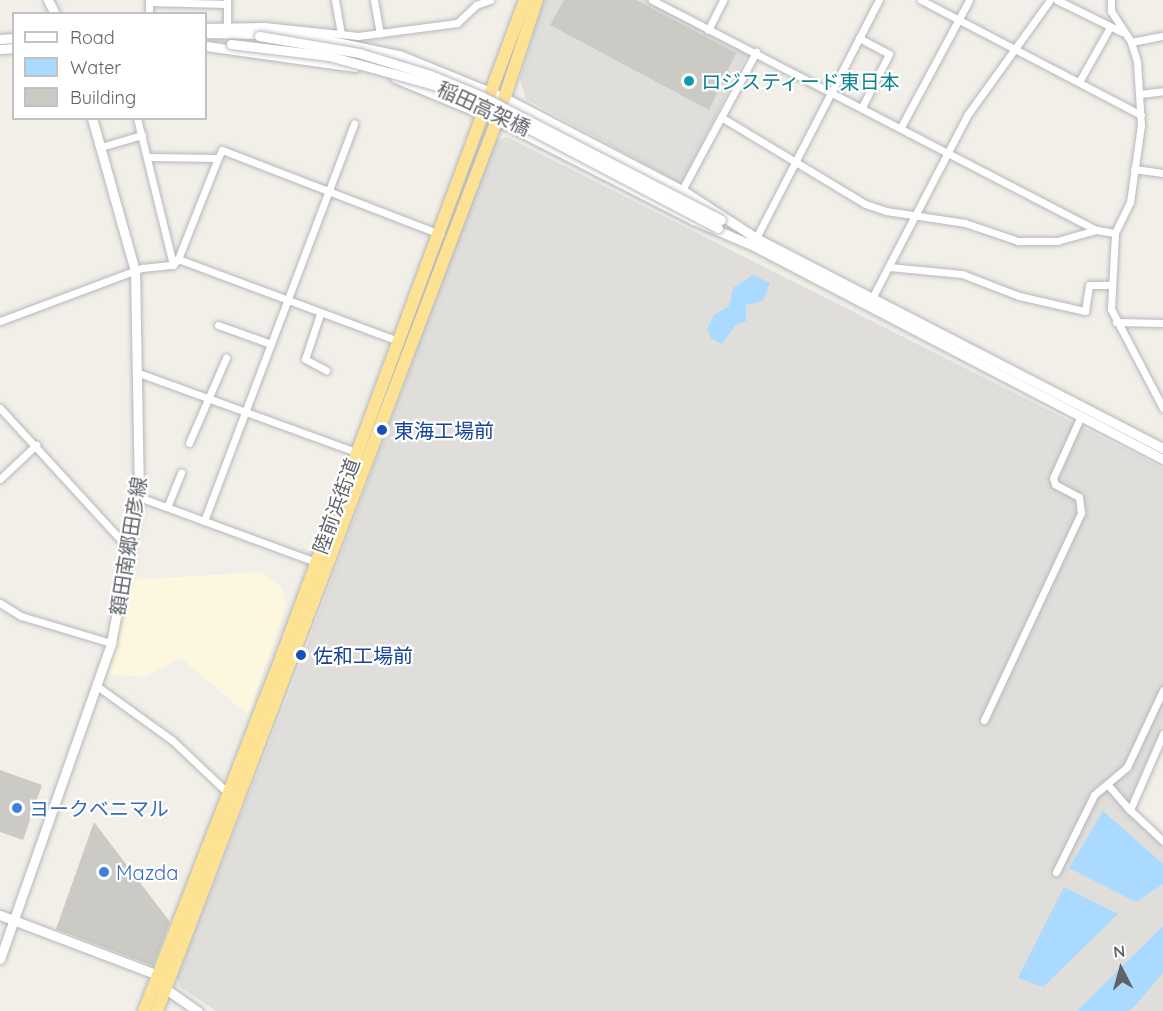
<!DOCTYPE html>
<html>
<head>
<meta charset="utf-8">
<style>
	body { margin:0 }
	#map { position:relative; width:1163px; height:1011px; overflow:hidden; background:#f1efe8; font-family:Quicksand,"Noto Sans JP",sans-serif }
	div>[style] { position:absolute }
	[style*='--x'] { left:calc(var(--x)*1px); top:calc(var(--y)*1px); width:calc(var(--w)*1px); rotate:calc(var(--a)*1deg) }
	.commercial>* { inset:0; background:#fef7e0 }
	.industrial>* { inset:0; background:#e0deda }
	.water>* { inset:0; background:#aadaff }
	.building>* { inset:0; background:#cccac5 }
	.roads { filter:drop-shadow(0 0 2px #b5b8bc) drop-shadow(0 0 2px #b5b8bc) }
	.street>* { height:7px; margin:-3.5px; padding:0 3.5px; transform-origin:3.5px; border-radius:3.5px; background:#fff }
	.secondary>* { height:9px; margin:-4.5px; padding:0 4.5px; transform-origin:4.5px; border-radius:4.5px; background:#fff }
	.highway>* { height:12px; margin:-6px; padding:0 6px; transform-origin:6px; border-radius:6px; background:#fde293 }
	.bridges { filter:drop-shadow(0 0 2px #b6babf) drop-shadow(0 0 2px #b6babf) }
	.secondary-bridge>* { height:9px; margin:-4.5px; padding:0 4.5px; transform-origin:4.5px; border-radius:4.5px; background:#fff }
	.dots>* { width:16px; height:16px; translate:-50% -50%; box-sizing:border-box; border:3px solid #fff; border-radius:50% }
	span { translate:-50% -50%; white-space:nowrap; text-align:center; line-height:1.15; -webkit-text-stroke:4.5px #fff; paint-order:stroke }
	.culture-label { font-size:20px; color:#0d838f }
	.left { translate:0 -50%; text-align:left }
	.street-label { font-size:20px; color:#5f6368 }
	.transit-label { font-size:20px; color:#164399 }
	.shop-label { font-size:20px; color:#366cbe }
	.legend { position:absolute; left:12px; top:12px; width:195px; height:108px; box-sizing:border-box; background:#fff; border:2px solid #bfc1c3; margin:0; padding:8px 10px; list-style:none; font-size:18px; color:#5f6368 }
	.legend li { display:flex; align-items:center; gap:12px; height:30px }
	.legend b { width:30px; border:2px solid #bfc1c3 }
	.north { position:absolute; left:1091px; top:939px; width:60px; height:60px; -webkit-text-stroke:4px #fff; paint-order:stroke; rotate:354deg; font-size:16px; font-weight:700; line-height:24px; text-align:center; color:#5f6368 }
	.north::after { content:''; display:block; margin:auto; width:21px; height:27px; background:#5f6368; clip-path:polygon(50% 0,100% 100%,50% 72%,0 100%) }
</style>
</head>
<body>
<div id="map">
	<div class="commercial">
		<i style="clip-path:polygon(260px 572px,281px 587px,287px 604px,248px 715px,181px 658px,144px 677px,106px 674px,130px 580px)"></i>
	</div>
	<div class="industrial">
		<i style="clip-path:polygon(543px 0,647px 0,748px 53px,681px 184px,526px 99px,520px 79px)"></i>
		<i style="clip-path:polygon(507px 137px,1163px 468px,1163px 725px,1126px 809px,1163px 845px,1163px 1011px,216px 1011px,180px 987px,177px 977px,295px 678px,494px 141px)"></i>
	</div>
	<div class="water">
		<i style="clip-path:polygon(753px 275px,770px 283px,763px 301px,746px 305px,746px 321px,736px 325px,722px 344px,711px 338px,707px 329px,714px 315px,729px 306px,733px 288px)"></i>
		<i style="clip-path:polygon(1103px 811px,1163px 864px,1163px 884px,1136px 902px,1069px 868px)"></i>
		<i style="clip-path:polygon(1064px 887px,1118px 914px,1043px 987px,1018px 978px)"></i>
		<i style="clip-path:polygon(1163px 926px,1163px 973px,1134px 1007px,1128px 1011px,1077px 1011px)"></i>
	</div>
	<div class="building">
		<i style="clip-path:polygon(564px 0,636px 0,736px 53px,709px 110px,550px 25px)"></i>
		<i style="clip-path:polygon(0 770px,42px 785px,23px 840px,0 832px)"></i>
		<i style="clip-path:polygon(94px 822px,170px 922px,153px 966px,56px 929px)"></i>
	</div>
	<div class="roads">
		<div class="street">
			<i style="--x:335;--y:0;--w:34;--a:80"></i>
			<i style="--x:374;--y:0;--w:34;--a:80"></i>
			<i style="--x:652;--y:0;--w:500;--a:27.38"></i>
			<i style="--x:1096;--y:230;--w:19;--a:9"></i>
			<i style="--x:921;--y:0;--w:248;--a:27.6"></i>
			<i style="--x:1057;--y:0;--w:72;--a:26.2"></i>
			<i style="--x:1111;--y:0;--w:11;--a:90"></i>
			<i style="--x:1111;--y:11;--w:37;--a:57"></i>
			<i style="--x:1131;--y:42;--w:21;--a:73"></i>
			<i style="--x:1137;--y:62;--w:63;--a:86.4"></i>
			<i style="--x:1141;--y:125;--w:78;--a:98.1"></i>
			<i style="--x:1130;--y:202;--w:34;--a:116"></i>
			<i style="--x:1115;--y:233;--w:76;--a:93"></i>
			<i style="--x:1111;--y:309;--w:112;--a:62.3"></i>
			<i style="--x:149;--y:2;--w:78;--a:1.5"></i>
			<i style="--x:149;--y:14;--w:14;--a:-90"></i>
			<i style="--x:206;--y:27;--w:58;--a:-1"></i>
			<i style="--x:264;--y:26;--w:95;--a:6.1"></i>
			<i style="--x:358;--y:36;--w:100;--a:-7.5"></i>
			<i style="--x:457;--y:23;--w:26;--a:-43"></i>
			<i style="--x:476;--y:5;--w:15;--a:-20"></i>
			<i style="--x:227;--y:30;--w:30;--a:-90"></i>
			<i style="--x:708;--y:30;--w:34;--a:-63"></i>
			<i style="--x:859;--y:38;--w:34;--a:28"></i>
			<i style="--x:889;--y:54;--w:59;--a:117"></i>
			<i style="--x:1131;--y:42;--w:33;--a:-11"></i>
			<i style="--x:1079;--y:82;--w:63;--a:-60.6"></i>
			<i style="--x:1140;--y:94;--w:23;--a:-7"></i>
			<i style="--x:721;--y:117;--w:168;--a:31.1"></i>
			<i style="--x:865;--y:204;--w:22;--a:18"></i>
			<i style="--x:886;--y:211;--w:80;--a:8.6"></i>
			<i style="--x:965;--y:223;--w:56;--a:18.8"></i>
			<i style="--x:1018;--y:241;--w:39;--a:0"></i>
			<i style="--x:1057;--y:241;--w:41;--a:-15.8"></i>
			<i style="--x:137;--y:118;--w:151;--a:76.2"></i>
			<i style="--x:901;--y:127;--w:144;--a:-61.8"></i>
			<i style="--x:101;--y:147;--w:43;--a:-16.3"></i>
			<i style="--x:149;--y:157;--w:69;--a:0.8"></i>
			<i style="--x:218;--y:158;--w:109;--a:111.6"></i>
			<i style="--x:218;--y:158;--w:9;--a:-63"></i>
			<i style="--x:222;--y:150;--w:234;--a:21.1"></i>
			<i style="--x:1134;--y:169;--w:29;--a:8"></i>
			<i style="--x:682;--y:190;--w:157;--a:-61.8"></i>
			<i style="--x:756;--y:238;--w:268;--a:-62.7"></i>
			<i style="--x:889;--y:267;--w:73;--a:5.5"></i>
			<i style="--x:962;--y:274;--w:61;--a:21.1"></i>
			<i style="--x:1019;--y:296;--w:68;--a:12.8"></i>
			<i style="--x:1085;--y:311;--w:26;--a:-81"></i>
			<i style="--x:1089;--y:285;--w:20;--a:0"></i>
			<i style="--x:870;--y:302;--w:212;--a:-62.5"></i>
			<i style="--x:968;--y:114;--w:140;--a:-54.3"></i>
			<i style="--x:320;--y:314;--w:47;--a:108.4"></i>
			<i style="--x:305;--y:359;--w:24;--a:28"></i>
			<i style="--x:0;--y:321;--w:152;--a:-20.5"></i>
			<i style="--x:142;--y:268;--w:31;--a:-6"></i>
			<i style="--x:173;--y:265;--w:8;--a:-50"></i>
			<i style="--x:178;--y:259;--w:235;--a:20.4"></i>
			<i style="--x:1116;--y:322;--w:47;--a:1.2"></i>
			<i style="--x:218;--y:325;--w:56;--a:19.7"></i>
			<i style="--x:136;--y:372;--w:234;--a:20"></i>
			<i style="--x:0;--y:408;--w:194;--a:47.5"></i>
			<i style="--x:189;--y:443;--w:93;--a:-66.5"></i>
			<i style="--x:0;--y:479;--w:50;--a:-43.4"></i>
			<i style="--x:139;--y:497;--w:189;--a:20.2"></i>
			<i style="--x:168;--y:505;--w:35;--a:-68"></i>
			<i style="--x:204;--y:521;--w:425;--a:-69.3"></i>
			<i style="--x:0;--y:603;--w:25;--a:32"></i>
			<i style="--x:21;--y:616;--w:94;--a:16.7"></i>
			<i style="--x:97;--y:686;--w:92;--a:35.8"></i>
			<i style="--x:172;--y:740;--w:79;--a:43.5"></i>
			<i style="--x:984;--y:720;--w:229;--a:-64.9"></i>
			<i style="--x:1081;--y:513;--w:16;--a:-97"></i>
			<i style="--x:1079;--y:497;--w:27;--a:-152"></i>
			<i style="--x:1055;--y:484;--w:6;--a:-108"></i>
			<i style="--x:1053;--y:478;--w:68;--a:-65.7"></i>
			<i style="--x:1163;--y:734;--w:83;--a:113.5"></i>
			<i style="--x:1130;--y:810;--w:45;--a:43.2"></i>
			<i style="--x:1108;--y:785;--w:33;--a:49"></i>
			<i style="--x:1056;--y:872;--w:86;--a:-63.7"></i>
			<i style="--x:1094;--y:795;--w:43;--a:-40.3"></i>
			<i style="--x:1127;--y:767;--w:85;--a:-64.9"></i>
		</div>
		<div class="secondary">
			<i style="--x:48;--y:0;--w:16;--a:63"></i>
			<i style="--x:206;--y:33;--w:97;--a:1.2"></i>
			<i style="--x:303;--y:35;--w:98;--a:11.8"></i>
			<i style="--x:399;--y:55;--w:114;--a:22.1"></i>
			<i style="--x:505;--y:98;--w:199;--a:27.5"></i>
			<i style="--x:682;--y:190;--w:88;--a:33"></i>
			<i style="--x:0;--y:39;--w:14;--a:-4"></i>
			<i style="--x:206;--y:46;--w:151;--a:8"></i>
			<i style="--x:0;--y:49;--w:14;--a:-4"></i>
			<i style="--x:395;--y:78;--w:110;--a:22.4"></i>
			<i style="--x:497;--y:120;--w:220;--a:27"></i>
			<i style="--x:693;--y:220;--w:66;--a:23.1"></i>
			<i style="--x:752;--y:236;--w:462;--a:27.3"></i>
			<i style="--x:750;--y:244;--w:466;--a:27.5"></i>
			<i style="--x:0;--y:915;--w:169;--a:20.8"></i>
			<i style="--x:158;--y:975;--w:16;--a:60"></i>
			<i style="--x:166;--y:989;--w:39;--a:35"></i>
			<i style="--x:0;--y:959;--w:335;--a:-70.6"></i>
			<i style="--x:111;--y:643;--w:149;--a:-79.1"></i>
			<i style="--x:139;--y:497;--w:226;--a:-91"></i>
			<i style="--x:135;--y:271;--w:159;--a:-105.7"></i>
		</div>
		<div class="highway">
			<i style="--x:144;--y:1011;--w:362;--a:-68.8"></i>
			<i style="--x:275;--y:674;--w:719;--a:-69.65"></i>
			<i style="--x:157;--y:1011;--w:954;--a:-69.11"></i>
			<i style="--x:497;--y:120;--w:126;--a:-71.6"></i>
		</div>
	</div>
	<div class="bridges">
		<div class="secondary-bridge">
			<i style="--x:259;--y:36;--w:101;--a:9.6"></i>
			<i style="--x:359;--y:53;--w:74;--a:17.2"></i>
			<i style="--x:430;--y:75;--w:55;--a:22.4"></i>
			<i style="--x:481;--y:96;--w:270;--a:27.3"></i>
			<i style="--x:231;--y:44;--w:99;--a:7"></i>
			<i style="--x:329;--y:56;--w:109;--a:15.4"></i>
			<i style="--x:434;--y:85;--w:47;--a:21.1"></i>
			<i style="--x:478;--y:102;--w:271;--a:27.7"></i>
		</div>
	</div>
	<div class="dots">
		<i style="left:689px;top:81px;background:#0f9aa8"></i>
		<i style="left:382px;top:430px;background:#1a4fb4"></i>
		<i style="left:301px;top:655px;background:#1a4fb4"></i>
		<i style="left:17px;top:808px;background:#3f7fe0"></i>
		<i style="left:104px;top:872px;background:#3f7fe0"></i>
	</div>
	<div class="culture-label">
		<span class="left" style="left:701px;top:81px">ロジスティード東日本</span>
	</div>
	<div class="street-label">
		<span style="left:484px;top:108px;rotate:25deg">稲田高架橋</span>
		<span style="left:336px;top:506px;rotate:-70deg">陸前浜街道</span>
		<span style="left:128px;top:546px;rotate:-81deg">額田南郷田彦線</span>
	</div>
	<div class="transit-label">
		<span class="left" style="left:394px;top:430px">東海工場前</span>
		<span class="left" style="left:313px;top:655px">佐和工場前</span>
	</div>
	<div class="shop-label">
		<span class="left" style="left:29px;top:808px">ヨークベニマル</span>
		<span class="left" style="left:116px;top:872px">Mazda</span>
	</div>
	<ul class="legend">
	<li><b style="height:8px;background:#fff"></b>Road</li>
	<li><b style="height:16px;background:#aadaff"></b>Water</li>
	<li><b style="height:16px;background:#cccac5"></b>Building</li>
	</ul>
	<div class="north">N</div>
</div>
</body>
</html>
